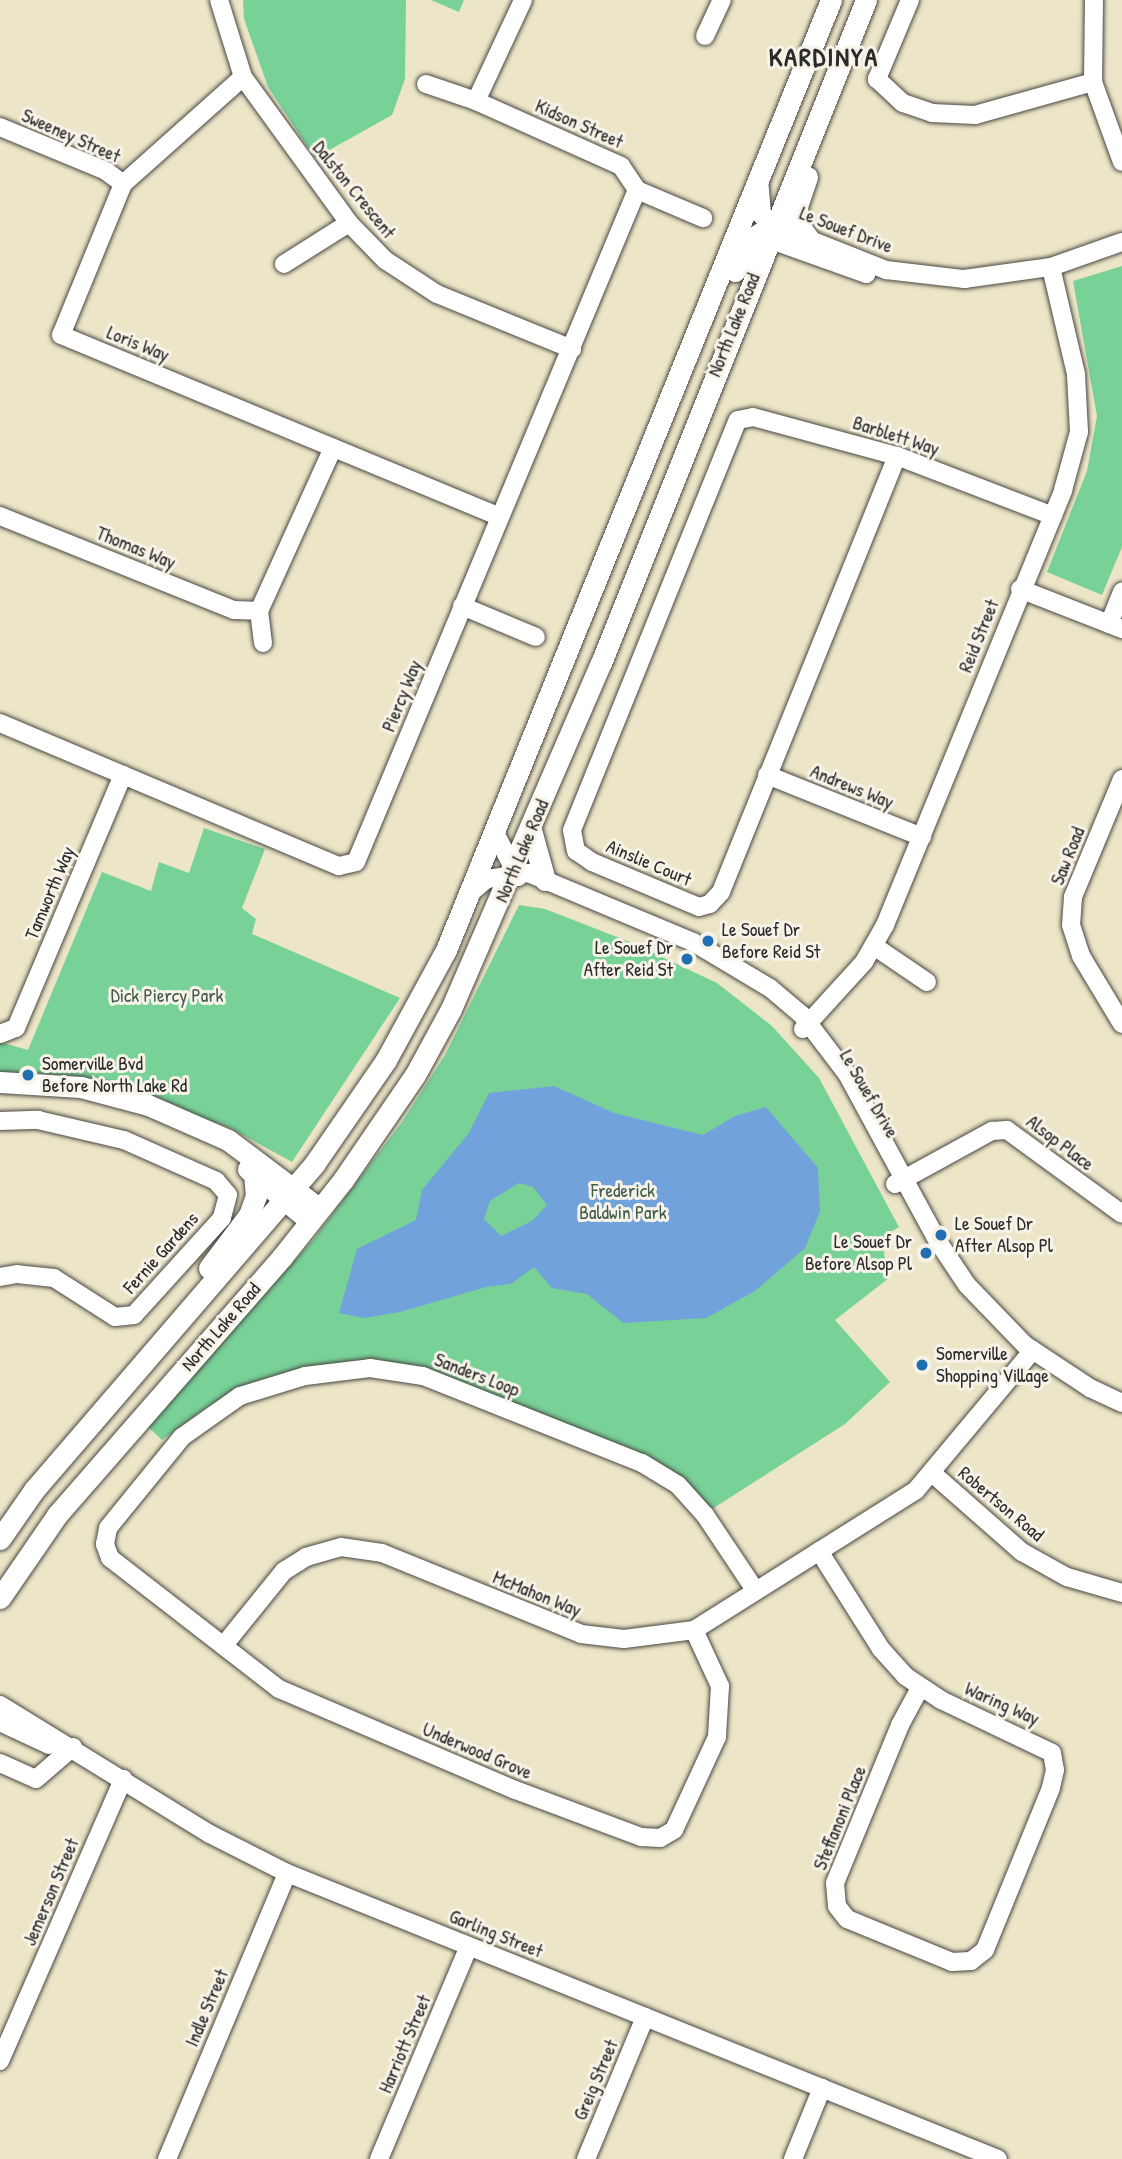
<!DOCTYPE html>
<html>
<head>
<meta charset="utf-8">
<style>
	body { margin:0 }
	#map { position:relative; width:1122px; height:2159px; overflow:hidden; background:#ece5c7; font-family:"Patrick Hand",sans-serif }
	div>[style] { position:absolute }
	[style*='--x'] { left:calc(var(--x)*1px); top:calc(var(--y)*1px); width:calc(var(--w)*1px); rotate:calc(var(--a)*1deg) }
	.green>* { inset:0; background:#78d197 }
	.water>* { inset:0; background:#71a2dc }
	.roads { filter:drop-shadow(0 0 2px #484742) drop-shadow(0 0 2px #484742) }
	.minor>* { height:18px; margin:-9px; padding:0 9px; transform-origin:9px; border-radius:9px; background:#fff }
	.major>* { height:21px; margin:-10.5px; padding:0 10.5px; transform-origin:10.5px; border-radius:10.5px; background:#fff }
	.dots>* { width:19px; height:19px; translate:-50% -50%; box-sizing:border-box; border:4px solid #f7f3e8; border-radius:50% }
	span { translate:-50% -50%; white-space:nowrap; text-align:center; line-height:1.15; -webkit-text-stroke:6px #f7f3e8; paint-order:stroke }
	.street-label { font-size:19px; color:#2b2b2b }
	.poi-label { font-size:19px; color:#2b2b2b }
	.left { translate:0 -50%; text-align:left }
	.right { translate:-100% -50%; text-align:right }
	.park-label { font-size:19px; color:#425d4b }
	.district-label { font-size:26px; color:#2b2b2b; font-weight:700; letter-spacing:2px }
</style>
</head>
<body>
<div id="map">
	<div class="green">
		<i style="clip-path:polygon(243px 0,406px 0,405px 79px,392px 115px,315px 158px,268px 87px,244px 19px)"></i>
		<i style="clip-path:polygon(431px 0,464px 0,459px 12px)"></i>
		<i style="clip-path:polygon(1122px 266px,1122px 547px,1102px 595px,1047px 572px,1087px 471px,1097px 416px,1073px 281px)"></i>
		<i style="clip-path:polygon(204px 828px,265px 849px,242px 908px,256px 919px,252px 934px,400px 998px,292px 1162px,228px 1127px,99px 1083px,51px 1074px,0 1072px,0 1042px,28px 1050px,102px 872px,151px 891px,159px 862px,189px 873px)"></i>
		<i style="clip-path:polygon(519px 905px,545px 909px,630px 942px,717px 983px,772px 1026px,819px 1078px,899px 1227px,881px 1238px,889px 1278px,835px 1320px,890px 1382px,845px 1424px,709px 1511px,676px 1475px,372px 1362px,256px 1382px,207px 1407px,162px 1440px,146px 1425px,313px 1240px,402px 1122px,445px 1055px)"></i>
	</div>
	<div class="water">
		<i style="clip-path:polygon(evenodd,554px 1086px,614px 1113px,703px 1135px,735px 1116px,766px 1107px,818px 1168px,820px 1211px,805px 1248px,755px 1291px,706px 1318px,623px 1323px,587px 1294px,552px 1288px,534px 1267px,511px 1284px,486px 1287px,400px 1312px,364px 1318px,339px 1313px,357px 1249px,416px 1220px,422px 1190px,469px 1133px,489px 1093px,554px 1086px,519px 1183px,533px 1187px,547px 1205px,532px 1221px,501px 1236px,484px 1219px,490px 1201px,519px 1183px)"></i>
	</div>
	<div class="roads">
		<div class="minor">
			<i style="--x:219;--y:0;--w:81;--a:72.7"></i>
			<i style="--x:243;--y:77;--w:180;--a:54"></i>
			<i style="--x:349;--y:223;--w:52;--a:45.8"></i>
			<i style="--x:385;--y:260;--w:62;--a:33.2"></i>
			<i style="--x:437;--y:294;--w:146;--a:22.2"></i>
			<i style="--x:910;--y:0;--w:86;--a:112.7"></i>
			<i style="--x:877;--y:79;--w:35;--a:43"></i>
			<i style="--x:903;--y:103;--w:31;--a:19"></i>
			<i style="--x:932;--y:113;--w:43;--a:2.7"></i>
			<i style="--x:975;--y:115;--w:123;--a:-15.6"></i>
			<i style="--x:1094;--y:0;--w:82;--a:90.7"></i>
			<i style="--x:1093;--y:82;--w:85;--a:70.1"></i>
			<i style="--x:705;--y:36;--w:40;--a:-65"></i>
			<i style="--x:243;--y:77;--w:161;--a:138.3"></i>
			<i style="--x:123;--y:184;--w:163;--a:112.3"></i>
			<i style="--x:61;--y:335;--w:473;--a:22.5"></i>
			<i style="--x:426;--y:84;--w:53;--a:18.8"></i>
			<i style="--x:476;--y:101;--w:159;--a:24.1"></i>
			<i style="--x:621;--y:166;--w:29;--a:56"></i>
			<i style="--x:637;--y:190;--w:72;--a:23"></i>
			<i style="--x:476;--y:101;--w:111;--a:-65"></i>
			<i style="--x:0;--y:127;--w:115;--a:22.5"></i>
			<i style="--x:106;--y:171;--w:21;--a:37"></i>
			<i style="--x:759;--y:179;--w:37;--a:85"></i>
			<i style="--x:762;--y:216;--w:14;--a:39"></i>
			<i style="--x:773;--y:225;--w:122;--a:21.7"></i>
			<i style="--x:886;--y:270;--w:79;--a:6.6"></i>
			<i style="--x:964;--y:279;--w:88;--a:-7.9"></i>
			<i style="--x:1051;--y:267;--w:75;--a:-19.4"></i>
			<i style="--x:760;--y:236;--w:113;--a:19.7"></i>
			<i style="--x:284;--y:264;--w:77;--a:-32.2"></i>
			<i style="--x:897;--y:456;--w:470;--a:112"></i>
			<i style="--x:721;--y:892;--w:16;--a:133"></i>
			<i style="--x:710;--y:904;--w:11;--a:165"></i>
			<i style="--x:699;--y:907;--w:116;--a:-157.2"></i>
			<i style="--x:592;--y:862;--w:19;--a:-145"></i>
			<i style="--x:576;--y:851;--w:21;--a:-101"></i>
			<i style="--x:572;--y:830;--w:442;--a:-68"></i>
			<i style="--x:738;--y:420;--w:15;--a:-11"></i>
			<i style="--x:753;--y:417;--w:149;--a:15.2"></i>
			<i style="--x:897;--y:456;--w:167;--a:21"></i>
			<i style="--x:0;--y:516;--w:252;--a:21.9"></i>
			<i style="--x:234;--y:610;--w:25;--a:2"></i>
			<i style="--x:1020;--y:589;--w:110;--a:21.4"></i>
			<i style="--x:462;--y:606;--w:80;--a:22.7"></i>
			<i style="--x:1109;--y:624;--w:35;--a:-68"></i>
			<i style="--x:263;--y:643;--w:32;--a:-97"></i>
			<i style="--x:259;--y:611;--w:179;--a:-65.6"></i>
			<i style="--x:0;--y:723;--w:368;--a:22.9"></i>
			<i style="--x:339;--y:866;--w:17;--a:-13"></i>
			<i style="--x:356;--y:862;--w:728;--a:-67.31"></i>
			<i style="--x:767;--y:775;--w:167;--a:21.8"></i>
			<i style="--x:1122;--y:779;--w:128;--a:112.6"></i>
			<i style="--x:1073;--y:897;--w:28;--a:94"></i>
			<i style="--x:1071;--y:925;--w:33;--a:72"></i>
			<i style="--x:1081;--y:956;--w:79;--a:58.9"></i>
			<i style="--x:494;--y:831;--w:52;--a:62.4"></i>
			<i style="--x:469;--y:894;--w:23;--a:-40"></i>
			<i style="--x:487;--y:879;--w:41;--a:-8.3"></i>
			<i style="--x:528;--y:873;--w:179;--a:22.7"></i>
			<i style="--x:693;--y:942;--w:90;--a:30.9"></i>
			<i style="--x:770;--y:988;--w:42;--a:40.2"></i>
			<i style="--x:802;--y:1015;--w:74;--a:52.7"></i>
			<i style="--x:847;--y:1074;--w:189;--a:61.5"></i>
			<i style="--x:937;--y:1240;--w:54;--a:56.3"></i>
			<i style="--x:967;--y:1285;--w:83;--a:46"></i>
			<i style="--x:1025;--y:1345;--w:78;--a:33.5"></i>
			<i style="--x:1090;--y:1388;--w:35;--a:25"></i>
			<i style="--x:874;--y:946;--w:64;--a:34.2"></i>
			<i style="--x:803;--y:1029;--w:91;--a:-47.7"></i>
			<i style="--x:864;--y:962;--w:43;--a:-60.4"></i>
			<i style="--x:885;--y:925;--w:470;--a:-67.7"></i>
			<i style="--x:1063;--y:490;--w:60;--a:-74.6"></i>
			<i style="--x:1079;--y:432;--w:58;--a:-93"></i>
			<i style="--x:1076;--y:374;--w:110;--a:-103.2"></i>
			<i style="--x:0;--y:1034;--w:17;--a:-21"></i>
			<i style="--x:16;--y:1028;--w:275;--a:-67.1"></i>
			<i style="--x:0;--y:1121;--w:38;--a:-2"></i>
			<i style="--x:38;--y:1120;--w:88;--a:13.1"></i>
			<i style="--x:124;--y:1140;--w:101;--a:24"></i>
			<i style="--x:216;--y:1181;--w:18;--a:49"></i>
			<i style="--x:228;--y:1195;--w:24;--a:105"></i>
			<i style="--x:222;--y:1218;--w:131;--a:132.2"></i>
			<i style="--x:134;--y:1315;--w:19;--a:174"></i>
			<i style="--x:115;--y:1317;--w:72;--a:-147.4"></i>
			<i style="--x:54;--y:1278;--w:37;--a:-174"></i>
			<i style="--x:17;--y:1274;--w:17;--a:170"></i>
			<i style="--x:895;--y:1184;--w:111;--a:-28.7"></i>
			<i style="--x:992;--y:1131;--w:15;--a:-4"></i>
			<i style="--x:1007;--y:1130;--w:142;--a:36.1"></i>
			<i style="--x:932;--y:1473;--w:120;--a:41.3"></i>
			<i style="--x:1022;--y:1552;--w:51;--a:29.1"></i>
			<i style="--x:1067;--y:1577;--w:57;--a:16.2"></i>
			<i style="--x:819;--y:1551;--w:116;--a:57.7"></i>
			<i style="--x:881;--y:1649;--w:36;--a:48"></i>
			<i style="--x:905;--y:1676;--w:43;--a:33.7"></i>
			<i style="--x:941;--y:1700;--w:123;--a:25.5"></i>
			<i style="--x:1052;--y:1753;--w:17;--a:80"></i>
			<i style="--x:1055;--y:1770;--w:18;--a:103"></i>
			<i style="--x:1051;--y:1788;--w:175;--a:112.2"></i>
			<i style="--x:985;--y:1950;--w:18;--a:142"></i>
			<i style="--x:971;--y:1961;--w:19;--a:177"></i>
			<i style="--x:952;--y:1962;--w:113;--a:-157.7"></i>
			<i style="--x:847;--y:1919;--w:16;--a:-128"></i>
			<i style="--x:837;--y:1906;--w:23;--a:-95"></i>
			<i style="--x:835;--y:1883;--w:171;--a:-67.6"></i>
			<i style="--x:900;--y:1725;--w:42;--a:-61.6"></i>
			<i style="--x:694;--y:1630;--w:62;--a:65.1"></i>
			<i style="--x:720;--y:1686;--w:51;--a:93.4"></i>
			<i style="--x:717;--y:1737;--w:102;--a:114.8"></i>
			<i style="--x:674;--y:1830;--w:16;--a:150"></i>
			<i style="--x:660;--y:1838;--w:19;--a:-177"></i>
			<i style="--x:641;--y:1837;--w:134;--a:-159.5"></i>
			<i style="--x:515;--y:1790;--w:257;--a:-156.8"></i>
			<i style="--x:279;--y:1689;--w:214;--a:-142.2"></i>
			<i style="--x:110;--y:1558;--w:15;--a:-110"></i>
			<i style="--x:105;--y:1544;--w:16;--a:-79"></i>
			<i style="--x:108;--y:1528;--w:117;--a:-50.9"></i>
			<i style="--x:182;--y:1437;--w:71;--a:-35.3"></i>
			<i style="--x:240;--y:1396;--w:68;--a:-17.1"></i>
			<i style="--x:305;--y:1376;--w:65;--a:-7"></i>
			<i style="--x:370;--y:1368;--w:54;--a:8.6"></i>
			<i style="--x:423;--y:1376;--w:236;--a:21.7"></i>
			<i style="--x:642;--y:1463;--w:42;--a:31.4"></i>
			<i style="--x:678;--y:1485;--w:40;--a:48"></i>
			<i style="--x:705;--y:1515;--w:90;--a:56.3"></i>
			<i style="--x:224;--y:1645;--w:95;--a:-51"></i>
			<i style="--x:284;--y:1571;--w:26;--a:-32"></i>
			<i style="--x:306;--y:1557;--w:36;--a:-16"></i>
			<i style="--x:341;--y:1547;--w:41;--a:8.3"></i>
			<i style="--x:382;--y:1553;--w:215;--a:22.1"></i>
			<i style="--x:581;--y:1634;--w:43;--a:6.6"></i>
			<i style="--x:624;--y:1639;--w:71;--a:-7.3"></i>
			<i style="--x:694;--y:1630;--w:262;--a:-32.2"></i>
			<i style="--x:916;--y:1490;--w:182;--a:-50.1"></i>
			<i style="--x:0;--y:1705;--w:246;--a:31.6"></i>
			<i style="--x:210;--y:1834;--w:86;--a:26.9"></i>
			<i style="--x:287;--y:1873;--w:766;--a:21.91"></i>
			<i style="--x:0;--y:1722;--w:54;--a:25.1"></i>
			<i style="--x:0;--y:1763;--w:39;--a:24"></i>
			<i style="--x:36;--y:1779;--w:49;--a:-40.9"></i>
			<i style="--x:0;--y:2061;--w:308;--a:-66.4"></i>
			<i style="--x:167;--y:2159;--w:310;--a:-67.2"></i>
			<i style="--x:379;--y:2159;--w:231;--a:-67.1"></i>
			<i style="--x:586;--y:2159;--w:154;--a:-67.4"></i>
			<i style="--x:793;--y:2159;--w:77;--a:-67.8"></i>
		</div>
		<div class="major">
			<i style="--x:807;--y:177;--w:31;--a:109"></i>
			<i style="--x:797;--y:206;--w:18;--a:87"></i>
			<i style="--x:798;--y:224;--w:19;--a:54"></i>
			<i style="--x:735;--y:271;--w:33;--a:-67"></i>
			<i style="--x:748;--y:241;--w:30;--a:-33"></i>
			<i style="--x:531;--y:830;--w:52;--a:74.4"></i>
			<i style="--x:0;--y:1082;--w:81;--a:3.5"></i>
			<i style="--x:81;--y:1087;--w:69;--a:15"></i>
			<i style="--x:148;--y:1105;--w:87;--a:23.6"></i>
			<i style="--x:228;--y:1140;--w:115;--a:36.9"></i>
			<i style="--x:248;--y:1169;--w:81;--a:40"></i>
			<i style="--x:209;--y:1268;--w:66;--a:-53"></i>
			<i style="--x:249;--y:1215;--w:20;--a:-70"></i>
			<i style="--x:256;--y:1196;--w:21;--a:-95"></i>
			<i style="--x:0;--y:1539;--w:60;--a:-55.2"></i>
			<i style="--x:34;--y:1490;--w:431;--a:-49.3"></i>
			<i style="--x:315;--y:1163;--w:125;--a:-55.4"></i>
			<i style="--x:386;--y:1060;--w:125;--a:-61.4"></i>
			<i style="--x:446;--y:950;--w:1025;--a:-67.94"></i>
			<i style="--x:0;--y:1598;--w:101;--a:-55.5"></i>
			<i style="--x:57;--y:1515;--w:342;--a:-48.9"></i>
			<i style="--x:282;--y:1257;--w:98;--a:-51.6"></i>
			<i style="--x:343;--y:1180;--w:127;--a:-55.6"></i>
			<i style="--x:415;--y:1075;--w:75;--a:-61.4"></i>
			<i style="--x:451;--y:1009;--w:377;--a:-66.6"></i>
			<i style="--x:601;--y:663;--w:714;--a:-68.21"></i>
		</div>
	</div>
	<div class="dots">
		<i style="left:708px;top:941px;background:#1f6fb2"></i>
		<i style="left:687px;top:959px;background:#1f6fb2"></i>
		<i style="left:28px;top:1075px;background:#1f6fb2"></i>
		<i style="left:941px;top:1235px;background:#1f6fb2"></i>
		<i style="left:926px;top:1253px;background:#1f6fb2"></i>
		<i style="left:922px;top:1365px;background:#1f6fb2"></i>
	</div>
	<div class="street-label">
		<span style="left:579px;top:124px;rotate:24deg">Kidson Street</span>
		<span style="left:71px;top:136px;rotate:24deg">Sweeney Street</span>
		<span style="left:354px;top:190px;rotate:51deg">Dalston Crescent</span>
		<span style="left:846px;top:230px;rotate:21deg">Le Souef Drive</span>
		<span style="left:734px;top:325px;rotate:-68deg">North Lake Road</span>
		<span style="left:138px;top:344px;rotate:22deg">Loris Way</span>
		<span style="left:896px;top:436px;rotate:18deg">Barblett Way</span>
		<span style="left:136px;top:548px;rotate:22deg">Thomas Way</span>
		<span style="left:979px;top:636px;rotate:-68deg">Reid Street</span>
		<span style="left:402px;top:696px;rotate:-68deg">Piercy Way</span>
		<span style="left:852px;top:787px;rotate:22deg">Andrews Way</span>
		<span style="left:522px;top:851px;rotate:-67deg">North Lake Road</span>
		<span style="left:1068px;top:856px;rotate:-68deg">Saw Road</span>
		<span style="left:649px;top:863px;rotate:23deg">Ainslie Court</span>
		<span style="left:50px;top:893px;rotate:-67deg">Tamworth Way</span>
		<span style="left:869px;top:1094px;rotate:60deg">Le Souef Drive</span>
		<span style="left:1060px;top:1143px;rotate:37deg">Alsop Place</span>
		<span style="left:161px;top:1253px;rotate:-48deg">Fernie Gardens</span>
		<span style="left:221px;top:1327px;rotate:-49deg">North Lake Road</span>
		<span style="left:477px;top:1375px;rotate:21deg">Sanders Loop</span>
		<span style="left:1001px;top:1504px;rotate:40deg">Robertson Road</span>
		<span style="left:537px;top:1594px;rotate:22deg">McMahon Way</span>
		<span style="left:1002px;top:1704px;rotate:24deg">Waring Way</span>
		<span style="left:477px;top:1751px;rotate:23deg">Underwood Grove</span>
		<span style="left:840px;top:1818px;rotate:-68deg">Steffanoni Place</span>
		<span style="left:51px;top:1892px;rotate:-67deg">Jemerson Street</span>
		<span style="left:496px;top:1934px;rotate:22deg">Garling Street</span>
		<span style="left:207px;top:2008px;rotate:-67deg">Indle Street</span>
		<span style="left:405px;top:2044px;rotate:-67deg">Harriott Street</span>
		<span style="left:596px;top:2080px;rotate:-67deg">Greig Street</span>
	</div>
	<div class="poi-label">
		<span class="left" style="left:722px;top:941px">Le Souef Dr<br>Before Reid St</span>
		<span class="right" style="left:673px;top:959px">Le Souef Dr<br>After Reid St</span>
		<span class="left" style="left:42px;top:1075px">Somerville Bvd<br>Before North Lake Rd</span>
		<span class="left" style="left:955px;top:1235px">Le Souef Dr<br>After Alsop Pl</span>
		<span class="right" style="left:912px;top:1253px">Le Souef Dr<br>Before Alsop Pl</span>
		<span class="left" style="left:936px;top:1365px">Somerville<br>Shopping Village</span>
	</div>
	<div class="park-label">
		<span style="left:167px;top:996px">Dick Piercy Park</span>
		<span style="left:623px;top:1202px">Frederick<br>Baldwin Park</span>
	</div>
	<div class="district-label">
		<span style="left:824px;top:57px">KARDINYA</span>
	</div>
</div>
</body>
</html>
